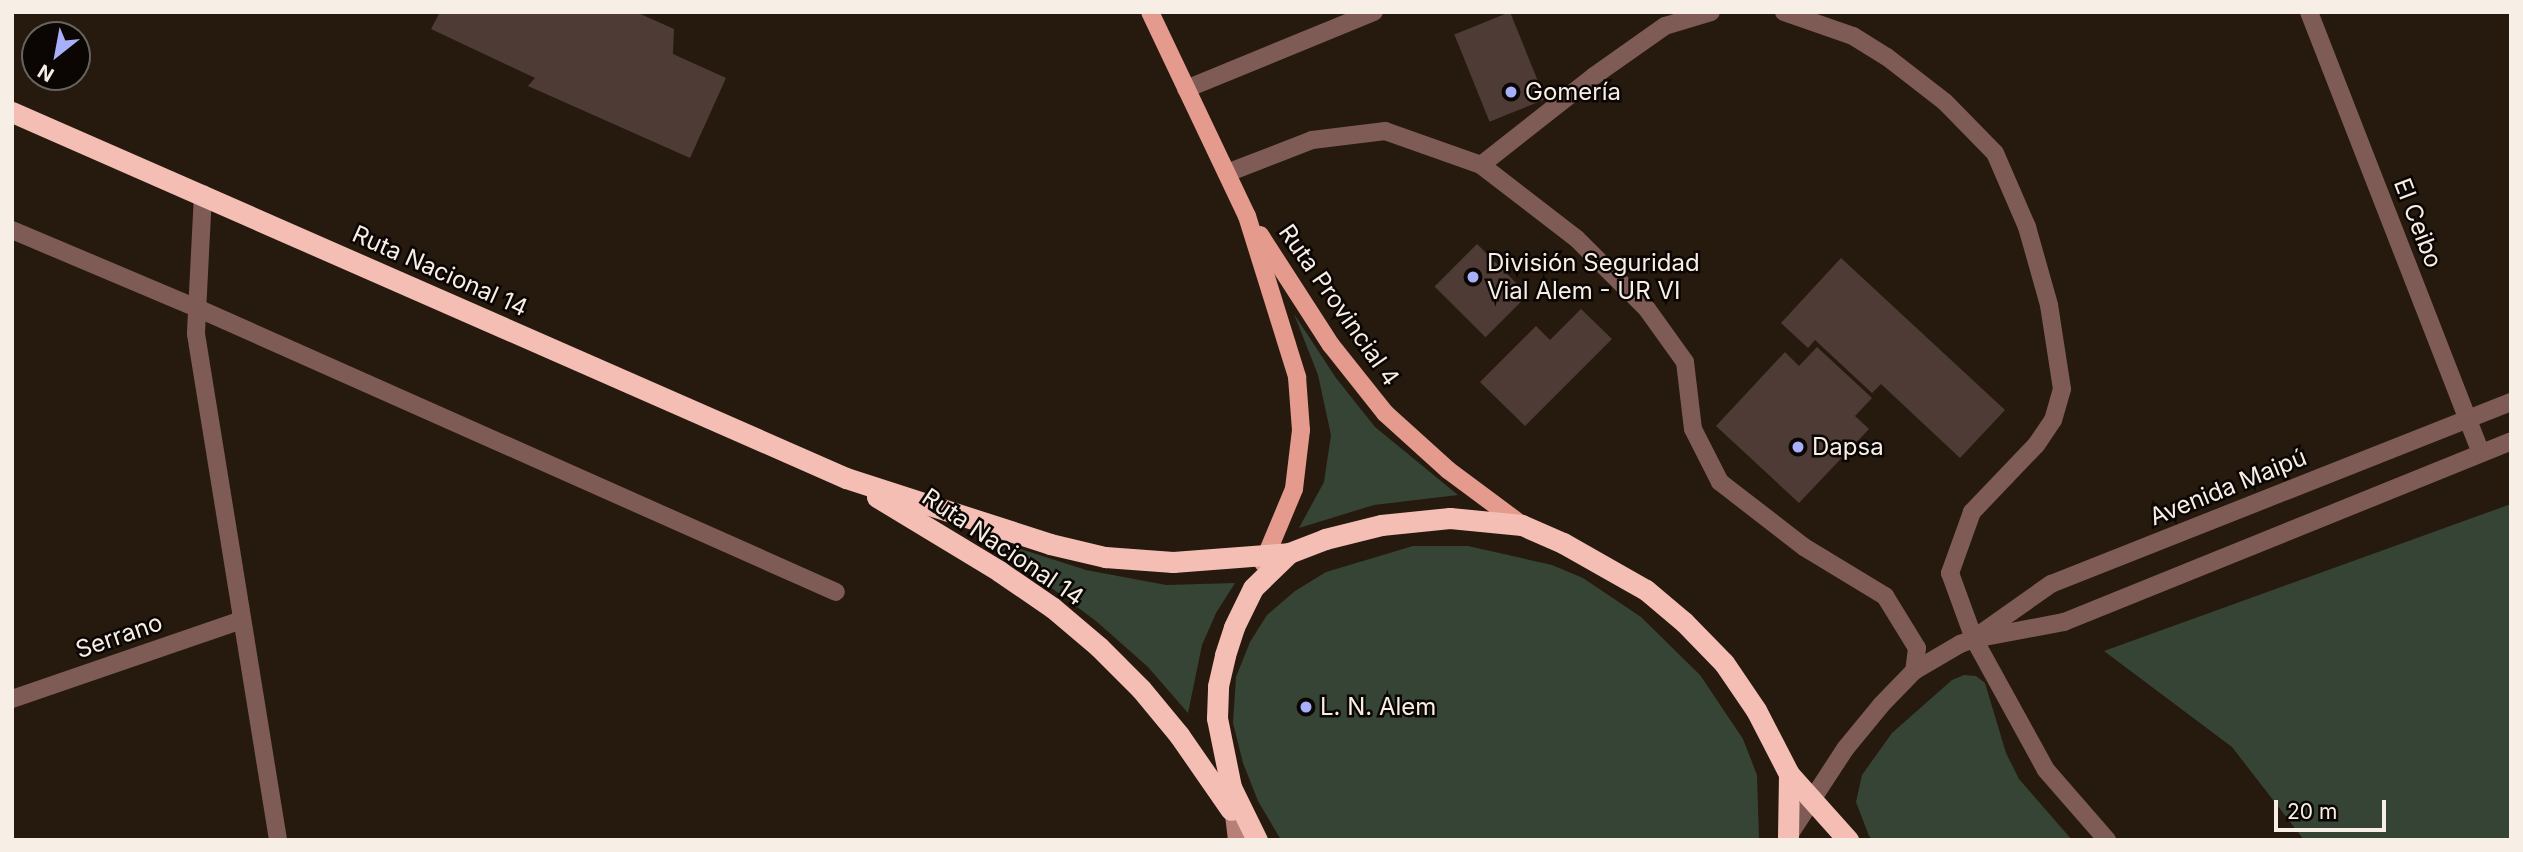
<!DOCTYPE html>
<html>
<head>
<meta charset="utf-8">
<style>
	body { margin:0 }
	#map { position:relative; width:2523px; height:852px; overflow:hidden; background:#261a0e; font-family:Inter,sans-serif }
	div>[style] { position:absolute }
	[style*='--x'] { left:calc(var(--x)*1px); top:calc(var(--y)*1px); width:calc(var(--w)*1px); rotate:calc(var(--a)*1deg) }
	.green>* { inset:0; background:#364435 }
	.building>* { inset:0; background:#4e3b35; transform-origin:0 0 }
	.lane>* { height:18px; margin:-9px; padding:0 9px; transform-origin:9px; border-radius:9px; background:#7f5b56 }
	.street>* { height:18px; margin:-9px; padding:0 9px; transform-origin:9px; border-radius:9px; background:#7f5b56 }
	.secondary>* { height:18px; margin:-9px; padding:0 9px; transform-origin:9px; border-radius:9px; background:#b87f76 }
	.primary>* { height:18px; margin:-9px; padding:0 9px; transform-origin:9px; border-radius:9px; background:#e59a8e }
	.highway>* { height:21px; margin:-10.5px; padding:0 10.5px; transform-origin:10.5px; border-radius:10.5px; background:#f5beb5 }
	.dots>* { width:19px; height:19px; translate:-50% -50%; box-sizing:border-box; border:4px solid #0b0603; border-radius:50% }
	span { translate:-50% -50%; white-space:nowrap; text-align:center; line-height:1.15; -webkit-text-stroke:5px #0b0603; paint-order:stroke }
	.poi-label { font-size:24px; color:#f7efe6 }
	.left { translate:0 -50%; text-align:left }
	.street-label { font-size:24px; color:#f7efe6 }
	.frame { position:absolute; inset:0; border:14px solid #f7efe6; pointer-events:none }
	.north { position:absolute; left:21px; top:21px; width:70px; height:70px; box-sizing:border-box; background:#0b0603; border:2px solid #69635e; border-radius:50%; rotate:211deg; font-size:19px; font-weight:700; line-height:28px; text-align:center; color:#f7efe6 }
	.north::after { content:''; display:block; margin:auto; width:24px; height:32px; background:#a8b0fc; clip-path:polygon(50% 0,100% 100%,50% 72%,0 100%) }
	.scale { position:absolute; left:2274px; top:800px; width:112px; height:32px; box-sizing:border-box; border:4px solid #f7efe6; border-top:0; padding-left:9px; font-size:21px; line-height:24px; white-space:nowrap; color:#f7efe6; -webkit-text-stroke:5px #0b0603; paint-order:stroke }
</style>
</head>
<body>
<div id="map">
	<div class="green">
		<i style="clip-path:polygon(1294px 314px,1336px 378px,1375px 427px,1458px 495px,1374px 505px,1299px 528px,1324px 482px,1331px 435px,1318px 375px)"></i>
		<i style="clip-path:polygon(2511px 504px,2511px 840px,2304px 840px,2232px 747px,2104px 651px)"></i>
		<i style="clip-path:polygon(983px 537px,1086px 570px,1166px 585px,1235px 583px,1216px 613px,1202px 645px,1188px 713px,1148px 667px,1096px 621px)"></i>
		<i style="clip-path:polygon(1413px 546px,1468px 546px,1552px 565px,1583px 578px,1641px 617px,1700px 675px,1743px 739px,1757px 775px,1759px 840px,1281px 840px,1258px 801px,1243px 763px,1233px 723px,1236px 677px,1250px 642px,1267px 615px,1295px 591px,1326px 572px)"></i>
		<i style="clip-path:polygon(1964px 675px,1976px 676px,1985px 683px,2006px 753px,2019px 779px,2072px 840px,1873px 840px,1869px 836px,1856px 802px,1862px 775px,1892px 733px,1952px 680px)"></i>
	</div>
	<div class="building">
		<i style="clip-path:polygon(440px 12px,636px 12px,674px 29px,673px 54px,726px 78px,690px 158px,528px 86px,535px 78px,431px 29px)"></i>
		<i style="left:1510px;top:12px;width:94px;height:60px;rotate:68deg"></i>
		<i style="left:1477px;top:244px;width:72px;height:60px;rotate:45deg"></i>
		<i style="clip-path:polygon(1841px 258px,2005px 410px,1960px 458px,1881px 384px,1872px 393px,1815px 340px,1808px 348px,1781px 323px)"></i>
		<i style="clip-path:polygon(1581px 309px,1612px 339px,1525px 426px,1480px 382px,1536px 326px,1550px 340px)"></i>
		<i style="clip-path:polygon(1817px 347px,1872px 398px,1855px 416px,1869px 429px,1799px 503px,1716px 426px,1785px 352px,1799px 366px)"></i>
	</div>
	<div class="lane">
		<i style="--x:1784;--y:12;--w:73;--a:19.2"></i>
		<i style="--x:1853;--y:36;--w:40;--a:32"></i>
		<i style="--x:1887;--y:57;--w:73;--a:37.8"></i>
		<i style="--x:1945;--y:102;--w:71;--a:45.6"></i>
		<i style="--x:1995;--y:153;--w:81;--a:66.6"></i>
		<i style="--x:2027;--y:227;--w:81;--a:74.2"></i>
		<i style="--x:2049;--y:305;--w:85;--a:81.2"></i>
		<i style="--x:2062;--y:389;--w:32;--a:106"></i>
		<i style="--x:2053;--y:420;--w:30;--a:124"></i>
		<i style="--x:2036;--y:445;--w:93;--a:133.7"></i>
		<i style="--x:1972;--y:512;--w:65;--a:109.8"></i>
		<i style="--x:1950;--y:573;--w:70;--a:70"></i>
		<i style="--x:1481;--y:165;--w:144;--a:-38.2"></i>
		<i style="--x:1594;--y:76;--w:87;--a:-35.2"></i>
		<i style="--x:1665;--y:26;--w:48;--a:-16.9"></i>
		<i style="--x:1227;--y:173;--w:91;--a:-21.2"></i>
		<i style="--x:1312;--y:140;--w:74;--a:-7"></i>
		<i style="--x:1385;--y:131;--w:102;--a:19.5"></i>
		<i style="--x:1481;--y:165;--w:121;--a:37.6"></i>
		<i style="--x:1577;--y:239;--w:99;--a:45"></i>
		<i style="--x:1647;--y:309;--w:65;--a:54.4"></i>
		<i style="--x:1685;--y:362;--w:67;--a:83.2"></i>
		<i style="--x:1693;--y:429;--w:59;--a:63"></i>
		<i style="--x:1720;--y:482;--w:106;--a:37.7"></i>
		<i style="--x:1804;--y:547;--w:95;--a:31.2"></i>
		<i style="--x:1885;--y:596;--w:61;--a:58.4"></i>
		<i style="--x:1917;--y:648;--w:23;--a:97"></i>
	</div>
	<div class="street">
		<i style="--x:2309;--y:12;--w:473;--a:68.7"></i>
		<i style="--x:1186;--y:89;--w:203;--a:-22.3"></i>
		<i style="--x:203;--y:194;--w:140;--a:92.9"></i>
		<i style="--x:196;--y:334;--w:513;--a:80.79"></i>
		<i style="--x:12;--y:230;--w:201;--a:22.9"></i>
		<i style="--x:197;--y:308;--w:699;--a:23.96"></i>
		<i style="--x:1980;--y:634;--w:87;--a:-35.2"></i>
		<i style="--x:2051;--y:584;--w:495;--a:-21.6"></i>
		<i style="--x:1974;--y:639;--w:149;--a:61.2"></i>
		<i style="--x:2046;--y:770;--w:93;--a:48.9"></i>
		<i style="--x:12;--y:699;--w:243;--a:-19"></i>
		<i style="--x:1789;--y:835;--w:103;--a:-56.9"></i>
		<i style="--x:1845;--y:749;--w:58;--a:-50.6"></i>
		<i style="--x:1882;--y:704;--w:46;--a:-45.9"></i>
		<i style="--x:1914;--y:671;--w:53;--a:-30.4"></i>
		<i style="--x:1960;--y:644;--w:15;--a:-20"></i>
		<i style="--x:1974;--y:639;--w:92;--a:-10.7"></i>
		<i style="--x:2064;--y:622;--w:482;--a:-22"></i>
	</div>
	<div class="secondary">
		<i style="--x:1232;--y:798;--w:42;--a:83.2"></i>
	</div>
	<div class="primary">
		<i style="--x:1150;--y:12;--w:226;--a:64.6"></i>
		<i style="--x:1247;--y:216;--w:169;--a:72.7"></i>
		<i style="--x:1297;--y:377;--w:53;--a:85.7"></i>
		<i style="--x:1301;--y:430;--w:59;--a:96.8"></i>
		<i style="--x:1294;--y:489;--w:80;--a:112.7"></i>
		<i style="--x:1260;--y:235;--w:131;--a:57.2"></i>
		<i style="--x:1331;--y:345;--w:87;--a:51.5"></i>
		<i style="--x:1385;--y:413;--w:85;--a:42.1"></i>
		<i style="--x:1448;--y:470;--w:92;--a:36.6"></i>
	</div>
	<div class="highway">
		<i style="--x:12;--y:112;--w:911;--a:23.69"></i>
		<i style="--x:846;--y:478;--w:214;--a:17.9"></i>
		<i style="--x:1050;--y:544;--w:57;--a:13.3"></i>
		<i style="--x:1105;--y:557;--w:68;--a:4.2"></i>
		<i style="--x:1173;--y:562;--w:116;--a:-4.4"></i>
		<i style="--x:877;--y:497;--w:143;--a:31.2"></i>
		<i style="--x:999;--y:571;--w:65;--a:34.4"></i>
		<i style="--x:1053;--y:608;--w:60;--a:40.3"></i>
		<i style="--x:1099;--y:647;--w:59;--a:45"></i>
		<i style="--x:1141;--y:689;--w:60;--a:50.4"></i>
		<i style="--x:1179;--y:735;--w:91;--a:55.3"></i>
		<i style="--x:1789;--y:774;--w:89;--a:48.2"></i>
		<i style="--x:1257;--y:840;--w:59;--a:-116.1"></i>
		<i style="--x:1231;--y:787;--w:70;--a:-101.5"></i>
		<i style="--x:1217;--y:718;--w:32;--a:-88"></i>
		<i style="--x:1218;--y:686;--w:32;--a:-77"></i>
		<i style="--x:1225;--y:655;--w:29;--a:-72"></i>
		<i style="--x:1234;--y:627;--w:43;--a:-64"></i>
		<i style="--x:1253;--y:588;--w:50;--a:-44.2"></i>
		<i style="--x:1289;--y:553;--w:39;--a:-21"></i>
		<i style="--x:1325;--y:539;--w:58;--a:-14"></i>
		<i style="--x:1381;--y:525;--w:69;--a:-5.8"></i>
		<i style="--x:1450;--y:518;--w:72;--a:5.6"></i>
		<i style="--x:1522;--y:525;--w:45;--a:23.7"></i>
		<i style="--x:1563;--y:543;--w:95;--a:29.5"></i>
		<i style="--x:1646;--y:590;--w:50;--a:40.1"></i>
		<i style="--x:1684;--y:622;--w:57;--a:45.7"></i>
		<i style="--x:1724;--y:663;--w:57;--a:55.8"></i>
		<i style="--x:1756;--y:710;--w:72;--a:62.7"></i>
		<i style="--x:1789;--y:774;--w:66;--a:90.9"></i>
	</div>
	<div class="dots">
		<i style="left:1511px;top:92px;background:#a8b0fc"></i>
		<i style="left:1473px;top:277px;background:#a8b0fc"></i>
		<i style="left:1798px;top:447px;background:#a8b0fc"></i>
		<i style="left:1306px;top:707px;background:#a8b0fc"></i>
	</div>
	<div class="poi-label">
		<span class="left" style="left:1525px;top:92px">Gomería</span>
		<span class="left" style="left:1487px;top:277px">División Seguridad<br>Vial Alem - UR VI</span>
		<span class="left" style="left:1812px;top:447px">Dapsa</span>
		<span class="left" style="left:1320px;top:707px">L. N. Alem</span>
	</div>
	<div class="street-label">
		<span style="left:2418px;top:223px;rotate:69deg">El Ceibo</span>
		<span style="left:440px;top:271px;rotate:24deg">Ruta Nacional 14</span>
		<span style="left:1339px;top:305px;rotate:55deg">Ruta Provincial 4</span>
		<span style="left:2228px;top:487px;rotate:-22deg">Avenida Maipú</span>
		<span style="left:1003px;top:547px;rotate:34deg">Ruta Nacional 14</span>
		<span style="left:119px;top:636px;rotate:-19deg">Serrano</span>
	</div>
	<div class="frame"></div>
	<div class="north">N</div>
	<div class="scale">20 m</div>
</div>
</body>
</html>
